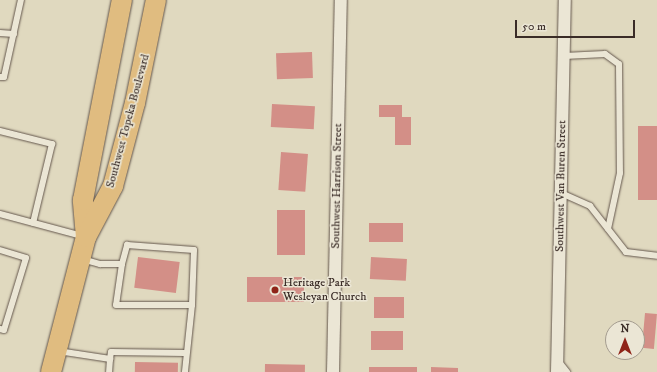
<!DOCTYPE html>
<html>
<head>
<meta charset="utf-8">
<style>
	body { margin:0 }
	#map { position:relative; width:657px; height:372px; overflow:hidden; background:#e0d9bf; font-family:"IM FELL DW Pica",serif }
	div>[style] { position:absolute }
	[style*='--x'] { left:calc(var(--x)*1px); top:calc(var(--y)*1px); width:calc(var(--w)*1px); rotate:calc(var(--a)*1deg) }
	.building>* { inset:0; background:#d38f87; transform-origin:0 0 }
	.roads { filter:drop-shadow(0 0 1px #64574d) drop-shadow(0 0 1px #64574d) }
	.service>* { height:6px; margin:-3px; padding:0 3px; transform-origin:3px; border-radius:3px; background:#ebe6d5 }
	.minor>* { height:12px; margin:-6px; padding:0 6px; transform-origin:6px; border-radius:6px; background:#ebe6d5 }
	.primary>* { height:20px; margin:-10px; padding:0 10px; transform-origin:10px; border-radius:10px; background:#e0bc80 }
	.dots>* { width:11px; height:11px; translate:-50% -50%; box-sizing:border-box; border:2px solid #ebe6d5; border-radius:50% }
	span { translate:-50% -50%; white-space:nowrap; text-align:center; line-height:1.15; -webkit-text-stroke:3px #ebe6d5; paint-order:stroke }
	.street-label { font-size:12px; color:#3a2c27 }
	.poi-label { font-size:12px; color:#3a2c27 }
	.left { translate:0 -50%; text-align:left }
	.north { position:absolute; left:605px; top:320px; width:40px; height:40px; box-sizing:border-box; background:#ebe6d5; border:1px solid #a49c8f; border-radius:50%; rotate:0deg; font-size:11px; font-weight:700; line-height:16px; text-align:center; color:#3a2c27 }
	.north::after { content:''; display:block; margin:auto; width:14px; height:18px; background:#8f2418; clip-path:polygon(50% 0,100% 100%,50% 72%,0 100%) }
	.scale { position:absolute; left:515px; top:20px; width:120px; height:18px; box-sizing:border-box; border:2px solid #3a2c27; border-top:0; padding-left:5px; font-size:12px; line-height:14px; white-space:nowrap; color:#3a2c27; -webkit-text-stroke:3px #ebe6d5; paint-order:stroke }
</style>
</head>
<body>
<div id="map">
	<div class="building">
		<i style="left:312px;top:52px;width:26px;height:36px;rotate:88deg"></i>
		<i style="left:272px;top:104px;width:43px;height:23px;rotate:3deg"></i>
		<i style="clip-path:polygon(379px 105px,402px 105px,402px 117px,411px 117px,411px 145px,395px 145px,395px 117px,379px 117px)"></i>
		<i style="left:638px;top:126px;width:19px;height:74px"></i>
		<i style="left:281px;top:152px;width:27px;height:38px;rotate:4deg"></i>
		<i style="left:277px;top:210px;width:28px;height:45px"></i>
		<i style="left:369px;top:223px;width:34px;height:19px"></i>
		<i style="left:138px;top:257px;width:42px;height:31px;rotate:7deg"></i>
		<i style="left:371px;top:257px;width:36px;height:22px;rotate:3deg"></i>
		<i style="left:304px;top:277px;width:25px;height:57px;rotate:90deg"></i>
		<i style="left:374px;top:297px;width:30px;height:21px"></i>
		<i style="left:645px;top:313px;width:12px;height:35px;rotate:5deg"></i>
		<i style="left:371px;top:331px;width:32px;height:19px"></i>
		<i style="left:135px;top:362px;width:43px;height:10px;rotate:1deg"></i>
		<i style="left:265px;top:364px;width:40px;height:8px;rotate:1deg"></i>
		<i style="left:369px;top:367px;width:48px;height:5px"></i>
		<i style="clip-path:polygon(431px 367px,458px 368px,458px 372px,431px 372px)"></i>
	</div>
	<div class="roads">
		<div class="service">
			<i style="--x:0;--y:33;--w:14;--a:4"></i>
			<i style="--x:564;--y:56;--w:41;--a:-2.8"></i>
			<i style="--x:605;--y:54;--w:17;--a:36"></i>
			<i style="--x:619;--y:64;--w:109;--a:89.5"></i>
			<i style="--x:620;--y:173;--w:57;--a:102.1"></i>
			<i style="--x:0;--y:77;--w:4;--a:0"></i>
			<i style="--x:4;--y:77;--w:79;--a:-77.6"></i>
			<i style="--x:0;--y:131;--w:54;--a:14"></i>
			<i style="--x:52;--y:144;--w:81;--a:103.5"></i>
			<i style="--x:561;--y:193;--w:32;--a:24"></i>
			<i style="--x:590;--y:206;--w:58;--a:52"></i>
			<i style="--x:626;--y:252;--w:31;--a:7"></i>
			<i style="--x:0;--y:214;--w:85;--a:15"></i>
			<i style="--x:0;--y:250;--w:27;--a:17"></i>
			<i style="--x:26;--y:258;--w:75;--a:107"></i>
			<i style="--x:4;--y:330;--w:4;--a:-166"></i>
			<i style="--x:82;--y:259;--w:19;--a:16"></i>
			<i style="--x:100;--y:264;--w:22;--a:0"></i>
			<i style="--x:122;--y:264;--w:41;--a:98.3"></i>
			<i style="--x:116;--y:305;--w:76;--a:0"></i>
			<i style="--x:192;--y:305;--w:67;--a:96"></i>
			<i style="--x:122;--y:264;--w:20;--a:-75"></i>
			<i style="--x:127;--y:245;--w:67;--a:4.3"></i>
			<i style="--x:194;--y:250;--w:55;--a:92.1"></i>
			<i style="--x:58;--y:351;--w:53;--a:8.7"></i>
			<i style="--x:110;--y:359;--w:13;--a:94"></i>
			<i style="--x:110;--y:359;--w:7;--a:-82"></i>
			<i style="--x:111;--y:352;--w:74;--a:0.8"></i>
			<i style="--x:559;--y:362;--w:13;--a:51"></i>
		</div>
		<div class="minor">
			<i style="--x:333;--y:372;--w:372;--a:-88.8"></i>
			<i style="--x:557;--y:372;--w:372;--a:-88.8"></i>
		</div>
		<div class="primary">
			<i style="--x:86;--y:237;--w:37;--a:-95"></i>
			<i style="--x:83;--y:200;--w:204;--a:-79"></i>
			<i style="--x:51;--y:372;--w:139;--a:-75.5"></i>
			<i style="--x:86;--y:237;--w:58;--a:-62.1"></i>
			<i style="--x:113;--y:186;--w:86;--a:-75.2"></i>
			<i style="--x:135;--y:103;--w:105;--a:-78.5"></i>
		</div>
	</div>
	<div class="dots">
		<i style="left:275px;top:290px;background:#8f2418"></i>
	</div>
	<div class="street-label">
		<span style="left:128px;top:121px;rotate:-75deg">Southwest Topeka Boulevard</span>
		<span style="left:337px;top:186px;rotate:-89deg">Southwest Harrison Street</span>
		<span style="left:561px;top:186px;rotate:-89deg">Southwest Van Buren Street</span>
	</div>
	<div class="poi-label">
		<span class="left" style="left:283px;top:290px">Heritage Park<br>Wesleyan Church</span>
	</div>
	<div class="north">N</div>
	<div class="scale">50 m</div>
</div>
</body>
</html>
